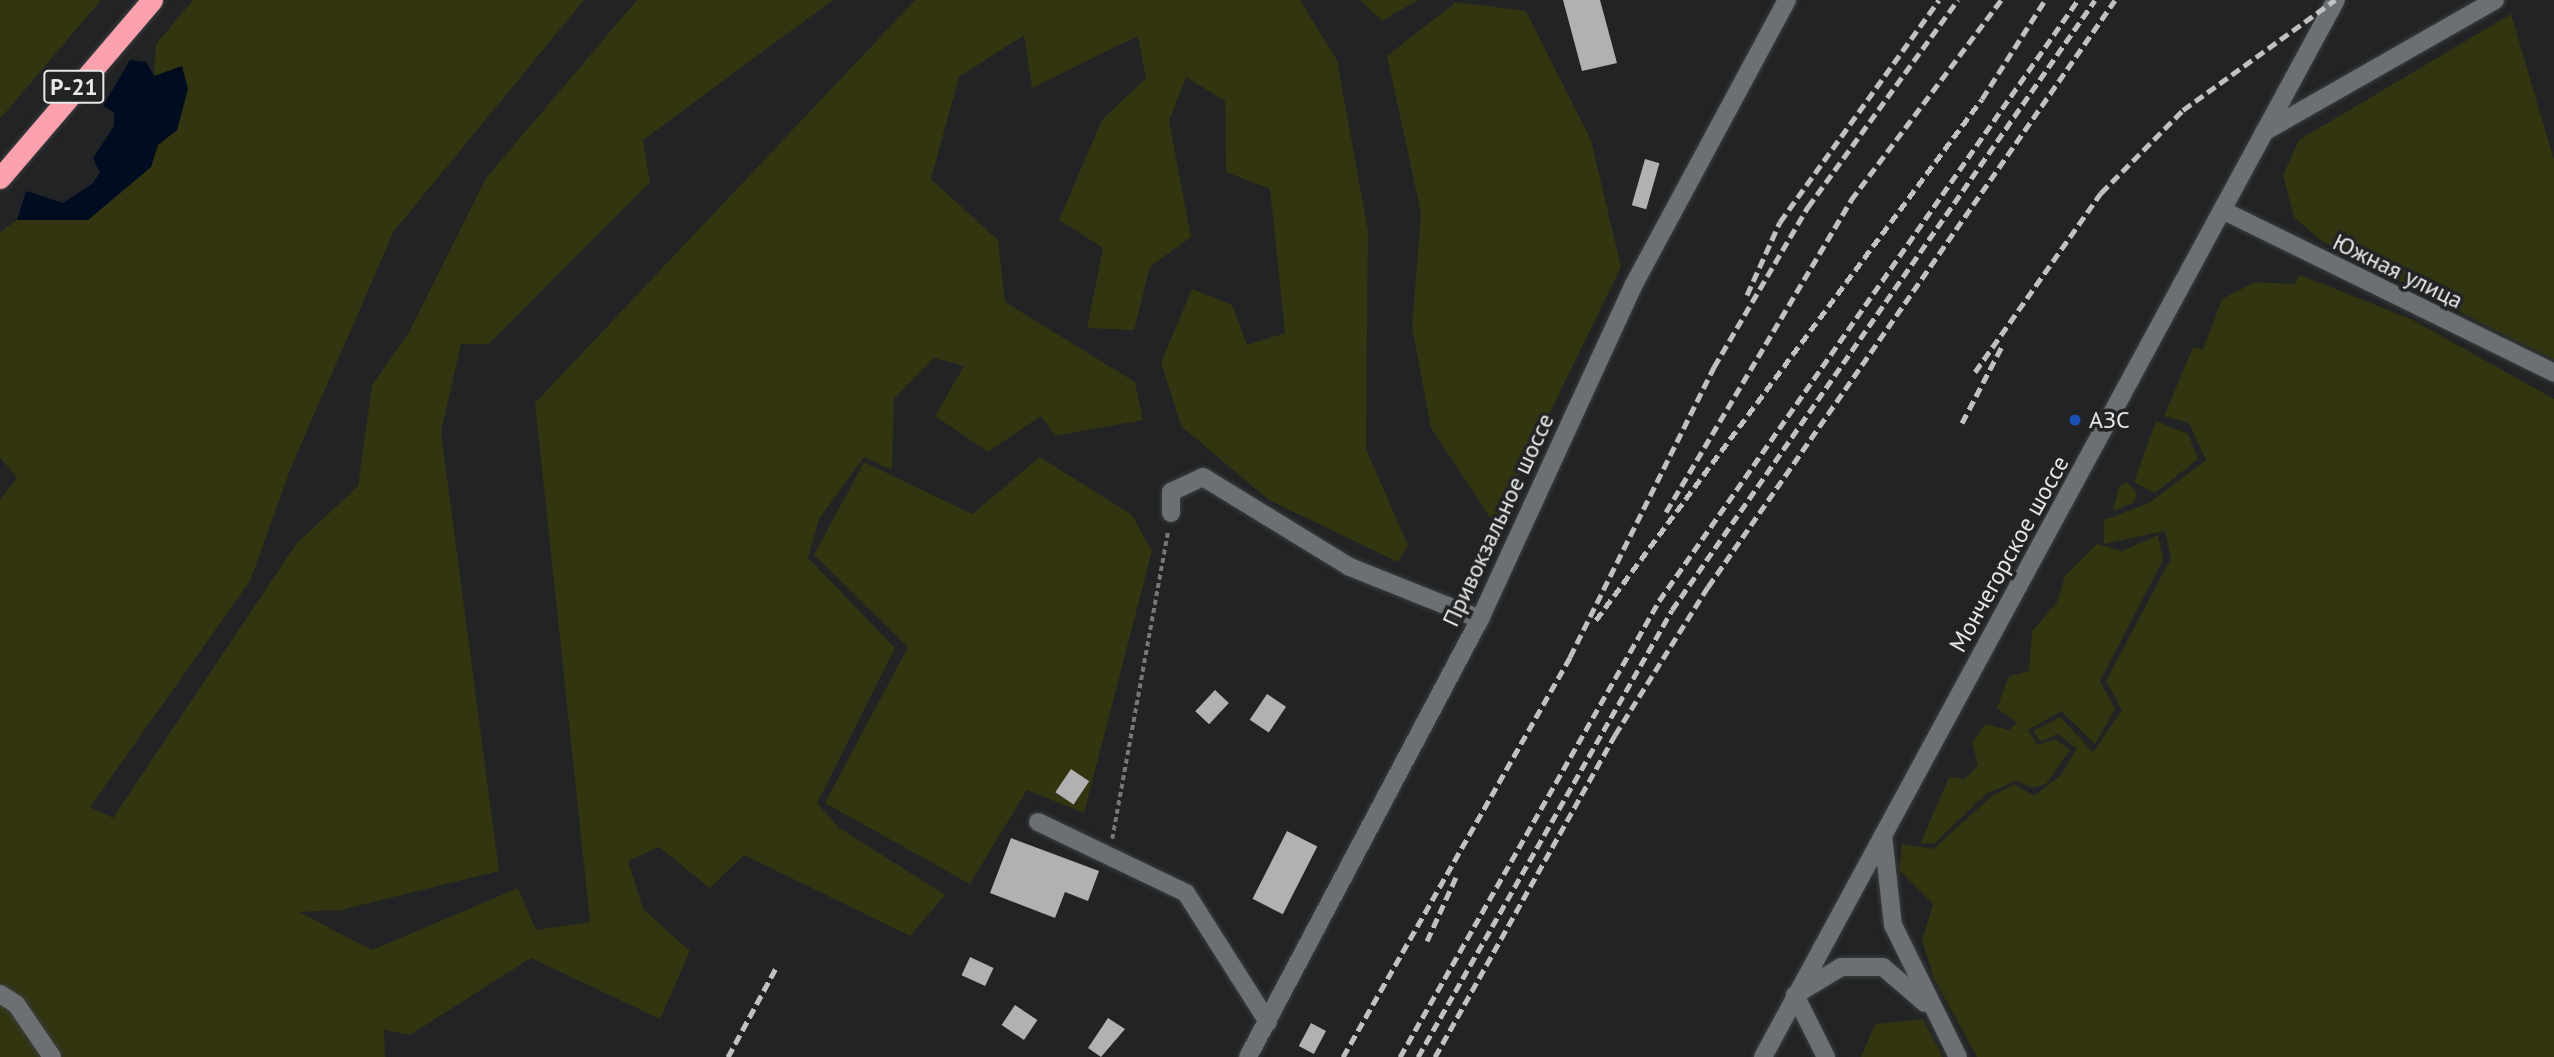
<!DOCTYPE html>
<html>
<head>
<meta charset="utf-8">
<style>
	body { margin:0 }
	#map { position:relative; width:2554px; height:1057px; overflow:hidden; background:#212325; font-family:"PT Sans",sans-serif }
	div>[style] { position:absolute }
	[style*='--x'] { left:calc(var(--x)*1px); top:calc(var(--y)*1px); width:calc(var(--w)*1px); rotate:calc(var(--a)*1deg) }
	.green>* { inset:0; background:#323510 }
	.water>* { inset:0; background:#000c1f }
	.building>* { inset:0; background:#b3b0b3; transform-origin:0 0 }
	.path>* { height:3.5px; margin-top:-1.75px; transform-origin:0; background:repeating-linear-gradient(90deg,#757779 0 5px,transparent 0 8.5px) }
	.roads { filter:drop-shadow(0 0 2px #3b3d3e) drop-shadow(0 0 2px #3b3d3e) }
	.minor>* { height:18px; margin:-9px; padding:0 9px; transform-origin:9px; border-radius:9px; background:#6d7072 }
	.highway>* { height:21px; margin:-10.5px; padding:0 10.5px; transform-origin:10.5px; border-radius:10.5px; background:#fba0ad }
	.rail>* { height:5px; margin-top:-2.5px; transform-origin:0; background:repeating-linear-gradient(90deg,#bfc1c2 0 10px,transparent 0 15px) }
	.dots>* { width:19px; height:19px; translate:-50% -50%; box-sizing:border-box; border:4px solid #212325; border-radius:50% }
	span { translate:-50% -50%; white-space:nowrap; text-align:center; line-height:1.15; -webkit-text-stroke:7px #212325; paint-order:stroke }
	.shield-label span { padding:2px 5px; background:#212325; border:2px solid; border-radius:5px; -webkit-text-stroke-width:0 }
	.shield-label { font-size:23px; color:#e6e8e9; font-weight:700 }
	.street-label { font-size:24px; color:#e6e8e9 }
	.poi-label { font-size:24px; color:#e6e8e9 }
	.left { translate:0 -50%; text-align:left }
</style>
</head>
<body>
<div id="map">
	<div class="green">
		<i style="clip-path:polygon(0 0,101px 0,0 119px)"></i>
		<i style="clip-path:polygon(193px 0,584px 0,394px 231px,292px 465px,250px 581px,90px 807px,113px 818px,296px 544px,358px 486px,372px 385px,408px 334px,486px 178px,637px 0,833px 0,643px 140px,650px 182px,489px 344px,461px 344px,441px 432px,499px 871px,341px 910px,299px 912px,372px 950px,518px 888px,536px 930px,590px 922px,535px 403px,915px 0,1300px 0,1337px 60px,1368px 231px,1366px 449px,1408px 545px,1398px 562px,1269px 500px,1181px 426px,1161px 362px,1192px 289px,1232px 305px,1247px 345px,1285px 333px,1270px 189px,1226px 172px,1225px 101px,1186px 77px,1169px 121px,1191px 237px,1150px 267px,1134px 330px,1087px 328px,1103px 248px,1059px 220px,1102px 120px,1146px 78px,1138px 36px,1032px 88px,1024px 35px,959px 77px,931px 179px,998px 240px,1005px 302px,1135px 382px,1143px 420px,1055px 436px,1041px 416px,988px 452px,935px 416px,964px 366px,934px 358px,894px 399px,892px 470px,864px 457px,819px 519px,808px 558px,895px 648px,817px 803px,838px 827px,945px 895px,910px 936px,744px 855px,710px 888px,659px 847px,628px 861px,643px 909px,690px 951px,660px 1019px,531px 958px,410px 1035px,384px 1030px,385px 1057px,0 1057px,0 500px,17px 478px,0 457px,0 232px,17px 220px,88px 220px,151px 167px,157px 145px,177px 130px,154px 76px,156px 44px)"></i>
		<i style="clip-path:polygon(1360px 0,1418px 0,1382px 21px)"></i>
		<i style="clip-path:polygon(1456px 2px,1526px 11px,1591px 140px,1621px 267px,1495px 525px,1431px 428px,1412px 327px,1421px 213px,1387px 56px)"></i>
		<i style="clip-path:polygon(2511px 14px,2554px 160px,2554px 360px,2323px 242px,2294px 217px,2283px 175px,2299px 140px)"></i>
		<i style="clip-path:polygon(2300px 275px,2411px 319px,2554px 399px,2554px 1057px,1977px 1057px,1934px 979px,1922px 940px,1933px 904px,1899px 870px,1902px 844px,1933px 849px,1992px 796px,2015px 784px,2034px 796px,2061px 775px,2077px 748px,2057px 734px,2041px 742px,2033px 731px,2060px 717px,2093px 752px,2122px 710px,2106px 681px,2171px 558px,2165px 531px,2104px 544px,2104px 520px,2149px 503px,2206px 460px,2189px 423px,2164px 416px,2193px 347px,2203px 350px,2222px 299px,2255px 282px,2294px 284px)"></i>
		<i style="clip-path:polygon(2156px 421px,2188px 434px,2198px 459px,2155px 493px,2134px 482px)"></i>
		<i style="clip-path:polygon(1040px 457px,1132px 515px,1152px 551px,1084px 813px,1027px 790px,970px 884px,825px 803px,908px 647px,814px 555px,864px 462px,972px 514px)"></i>
		<i style="clip-path:polygon(2127px 482px,2137px 493px,2133px 503px,2113px 511px,2119px 486px)"></i>
		<i style="clip-path:polygon(2158px 535px,2163px 560px,2100px 681px,2115px 709px,2095px 744px,2061px 711px,2028px 730px,2037px 745px,2055px 739px,2070px 750px,2046px 784px,2032px 788px,2016px 781px,1986px 794px,1935px 843px,1920px 844px,1949px 777px,1965px 779px,1978px 765px,1972px 743px,1985px 724px,2009px 730px,2017px 723px,1997px 708px,2009px 676px,2029px 671px,2032px 631px,2057px 602px,2065px 576px,2097px 544px,2122px 551px)"></i>
		<i style="clip-path:polygon(1923px 1019px,1943px 1057px,1861px 1057px,1875px 1024px)"></i>
	</div>
	<div class="water">
		<i style="clip-path:polygon(130px 60px,146px 62px,154px 76px,182px 66px,188px 89px,177px 130px,158px 145px,151px 167px,88px 220px,17px 220px,26px 191px,63px 203px,92px 184px,100px 173px,93px 158px,114px 126px,114px 112px,103px 106px)"></i>
	</div>
	<div class="building">
		<i style="clip-path:polygon(1563px 0,1600px 0,1617px 63px,1582px 71px)"></i>
		<i style="left:1645px;top:159px;width:15px;height:48px;rotate:16deg"></i>
		<i style="left:1215px;top:690px;width:19px;height:29px;rotate:43deg"></i>
		<i style="left:1267px;top:694px;width:23px;height:31px;rotate:34deg"></i>
		<i style="left:1071px;top:769px;width:22px;height:28px;rotate:34deg"></i>
		<i style="left:1287px;top:831px;width:34px;height:76px;rotate:27deg"></i>
		<i style="clip-path:polygon(1011px 838px,1099px 871px,1088px 901px,1065px 892px,1055px 918px,990px 893px)"></i>
		<i style="left:970px;top:957px;width:26px;height:20px;rotate:25deg"></i>
		<i style="left:1015px;top:1005px;width:27px;height:24px;rotate:34deg"></i>
		<i style="clip-path:polygon(1108px 1018px,1125px 1029px,1101px 1057px,1088px 1048px)"></i>
		<i style="left:1311px;top:1023px;width:17px;height:26px;rotate:28deg"></i>
	</div>
	<div class="path">
		<i style="--x:1112;--y:839;--w:314;--a:-79.7"></i>
	</div>
	<div class="roads">
		<div class="minor">
			<i style="--x:2264;--y:132;--w:266;--a:-29.7"></i>
			<i style="--x:2222;--y:210;--w:370;--a:26.1"></i>
			<i style="--x:1171;--y:513;--w:21;--a:-90"></i>
			<i style="--x:1171;--y:492;--w:35;--a:-25"></i>
			<i style="--x:1203;--y:477;--w:172;--a:31.5"></i>
			<i style="--x:1350;--y:567;--w:140;--a:21.8"></i>
			<i style="--x:1038;--y:822;--w:164;--a:25.6"></i>
			<i style="--x:1186;--y:893;--w:153;--a:57.6"></i>
			<i style="--x:1883;--y:835;--w:91;--a:83.7"></i>
			<i style="--x:1893;--y:925;--w:147;--a:63.8"></i>
			<i style="--x:0;--y:994;--w:19;--a:32"></i>
			<i style="--x:16;--y:1004;--w:64;--a:55.8"></i>
			<i style="--x:1248;--y:1057;--w:496;--a:-62.1"></i>
			<i style="--x:1480;--y:619;--w:366;--a:-65.3"></i>
			<i style="--x:1633;--y:286;--w:325;--a:-61.7"></i>
			<i style="--x:1763;--y:1057;--w:1202;--a:-61.54"></i>
			<i style="--x:1826;--y:1057;--w:69;--a:-116.6"></i>
			<i style="--x:1795;--y:995;--w:54;--a:-31.3"></i>
			<i style="--x:1841;--y:967;--w:42;--a:0"></i>
			<i style="--x:1883;--y:967;--w:55;--a:40.6"></i>
		</div>
		<div class="highway">
			<i style="--x:0;--y:178;--w:234;--a:-49.5"></i>
		</div>
	</div>
	<div class="rail">
		<i style="--x:1747;--y:295;--w:80;--a:-65.7"></i>
		<i style="--x:1780;--y:222;--w:273;--a:-54.4"></i>
		<i style="--x:1975;--y:372;--w:219;--a:-54.9"></i>
		<i style="--x:2101;--y:193;--w:117;--a:-45.3"></i>
		<i style="--x:2183;--y:110;--w:188;--a:-35.9"></i>
		<i style="--x:1962;--y:423;--w:87;--a:-62.5"></i>
		<i style="--x:1666;--y:512;--w:363;--a:-59.3"></i>
		<i style="--x:1851;--y:200;--w:250;--a:-53.1"></i>
		<i style="--x:1596;--y:620;--w:648;--a:-53.47"></i>
		<i style="--x:1982;--y:99;--w:117;--a:-57.5"></i>
		<i style="--x:1427;--y:941;--w:70;--a:-65.6"></i>
		<i style="--x:728;--y:1057;--w:101;--a:-61.7"></i>
		<i style="--x:1343;--y:1057;--w:460;--a:-60.4"></i>
		<i style="--x:1570;--y:657;--w:324;--a:-63.6"></i>
		<i style="--x:1714;--y:367;--w:186;--a:-59.6"></i>
		<i style="--x:1808;--y:207;--w:256;--a:-54.1"></i>
		<i style="--x:1400;--y:1057;--w:524;--a:-60.4"></i>
		<i style="--x:1659;--y:601;--w:733;--a:-55.12"></i>
		<i style="--x:1418;--y:1057;--w:514;--a:-60.39"></i>
		<i style="--x:1672;--y:610;--w:742;--a:-55.26"></i>
		<i style="--x:1435;--y:1057;--w:369;--a:-60.8"></i>
		<i style="--x:1615;--y:735;--w:175;--a:-57.9"></i>
		<i style="--x:1708;--y:587;--w:714;--a:-55.26"></i>
	</div>
	<div class="dots">
		<i style="left:2075px;top:420px;background:#1a4fb4"></i>
	</div>
	<div class="shield-label">
		<span style="left:74px;top:87px">Р-21</span>
	</div>
	<div class="street-label">
		<span style="left:2398px;top:271px;rotate:26deg">Южная улица</span>
		<span style="left:1498px;top:520px;rotate:-65deg">Привокзальное шоссе</span>
		<span style="left:2009px;top:554px;rotate:-61deg">Мончегорское шоссе</span>
	</div>
	<div class="poi-label">
		<span class="left" style="left:2089px;top:420px">АЗС</span>
	</div>
</div>
</body>
</html>
